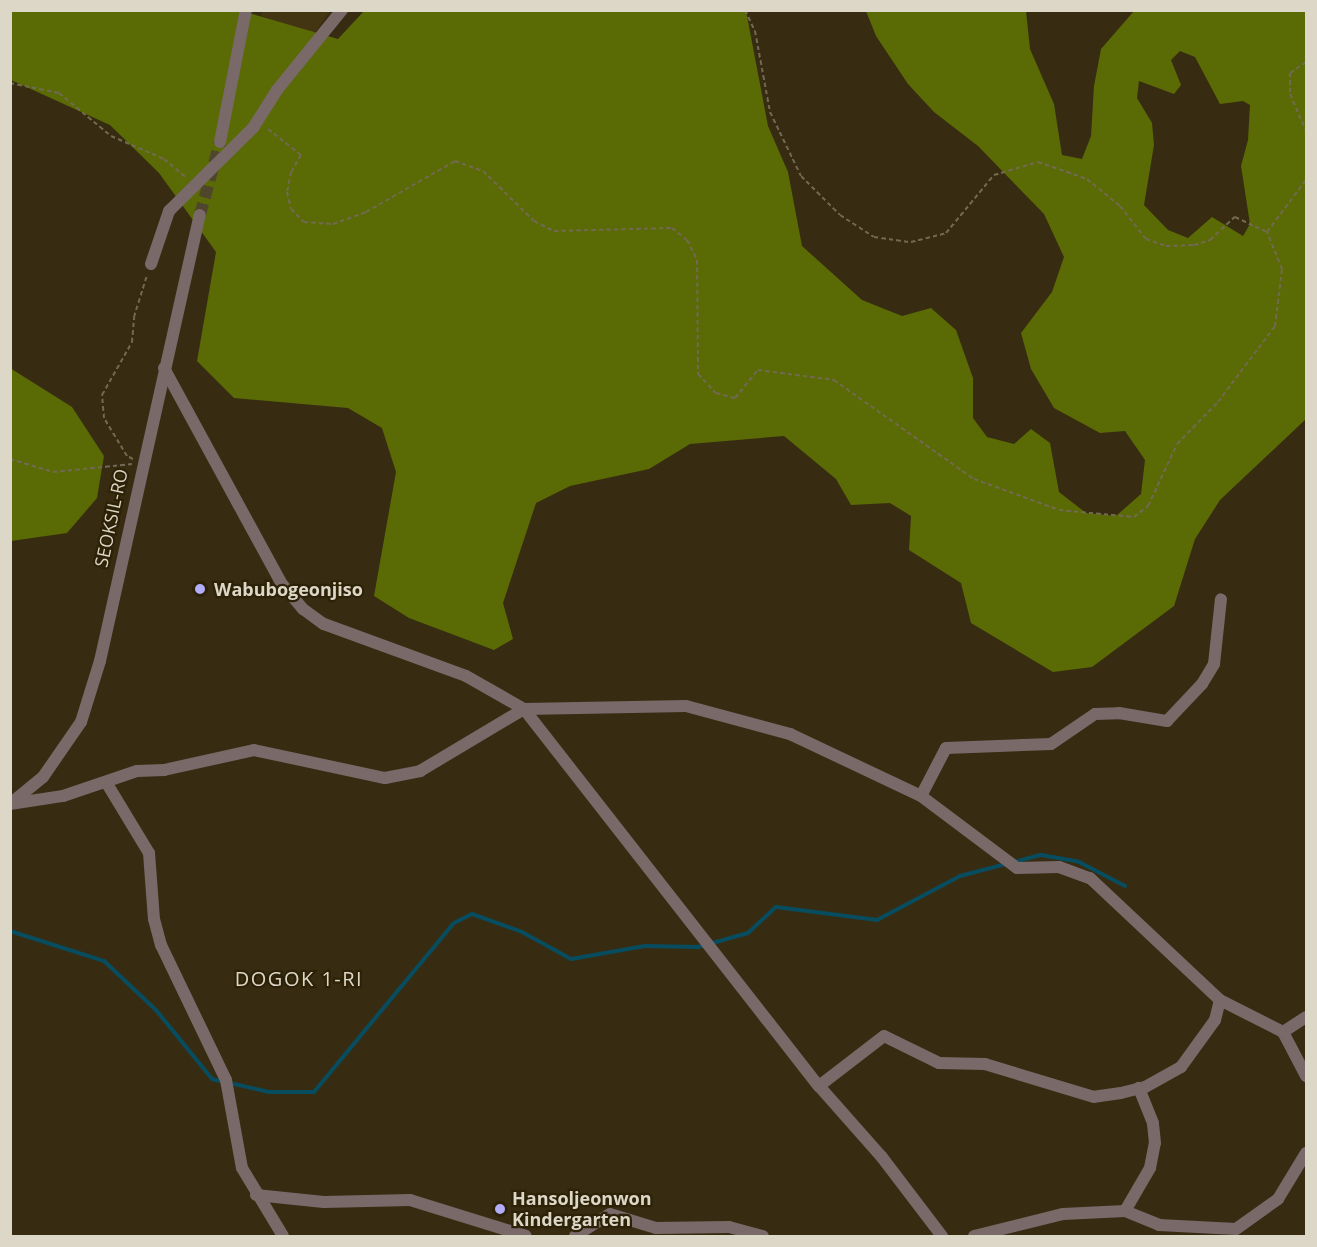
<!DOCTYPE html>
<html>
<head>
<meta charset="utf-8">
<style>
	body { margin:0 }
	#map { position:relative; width:1317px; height:1247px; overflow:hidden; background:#372c11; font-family:"Open Sans",sans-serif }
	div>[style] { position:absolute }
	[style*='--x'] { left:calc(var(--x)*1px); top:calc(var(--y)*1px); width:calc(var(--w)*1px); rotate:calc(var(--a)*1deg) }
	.built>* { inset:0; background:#433512 }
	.forest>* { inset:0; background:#5a6a05 }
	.stream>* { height:4px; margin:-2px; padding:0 2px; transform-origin:2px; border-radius:2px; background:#074d5f }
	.tertiary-tunnel>* { height:12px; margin-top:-6px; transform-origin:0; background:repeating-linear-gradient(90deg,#50462c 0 12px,transparent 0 18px) }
	.path>* { height:2px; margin-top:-1px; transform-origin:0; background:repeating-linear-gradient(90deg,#726952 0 4.5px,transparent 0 7.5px) }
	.minor>* { height:12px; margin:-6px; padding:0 6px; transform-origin:6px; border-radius:6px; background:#796969 }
	.tertiary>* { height:12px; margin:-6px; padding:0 6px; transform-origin:6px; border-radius:6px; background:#796969 }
	.dots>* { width:16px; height:16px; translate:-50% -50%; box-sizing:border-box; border:3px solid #2d2207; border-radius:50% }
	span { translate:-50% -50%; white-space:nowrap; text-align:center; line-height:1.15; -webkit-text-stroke:4.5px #2d2207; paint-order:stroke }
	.street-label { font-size:18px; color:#ddd7c7 }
	.poi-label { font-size:18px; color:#ddd7c7; font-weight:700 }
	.left { translate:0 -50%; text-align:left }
	.neighbourhood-label { font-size:20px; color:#ddd7c7; letter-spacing:1.5px }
	.frame { position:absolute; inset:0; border:12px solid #ddd7c7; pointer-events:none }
</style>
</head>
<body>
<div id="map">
	<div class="built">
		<i style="clip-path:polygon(262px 11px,262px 10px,330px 11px,314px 34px,261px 16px)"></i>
	</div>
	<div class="forest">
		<i style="clip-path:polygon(evenodd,11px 11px,242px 11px,338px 39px,364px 11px,746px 11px,768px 126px,788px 172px,802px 246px,862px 300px,902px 316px,931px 308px,956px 330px,973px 378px,973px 418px,987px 437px,1014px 444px,1031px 429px,1050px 443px,1059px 492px,1086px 513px,1116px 516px,1141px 494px,1145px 460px,1125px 431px,1100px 433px,1054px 408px,1031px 369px,1021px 333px,1052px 292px,1064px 257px,1044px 214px,978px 146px,934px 112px,908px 84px,876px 36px,866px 11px,1026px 11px,1030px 49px,1054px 104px,1062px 155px,1082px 159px,1091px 136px,1094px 86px,1101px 49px,1134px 11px,1306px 11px,1306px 419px,1220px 500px,1195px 539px,1174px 606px,1092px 667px,1053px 672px,971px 623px,961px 583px,909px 550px,911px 516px,890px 503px,851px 505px,836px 479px,784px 436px,690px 444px,649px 469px,570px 486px,536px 503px,503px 603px,513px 639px,494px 650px,409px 618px,374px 596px,396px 472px,382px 428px,348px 408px,234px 398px,197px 361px,216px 252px,159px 173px,110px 125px,11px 80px,11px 11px,1180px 51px,1195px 57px,1220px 104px,1243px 101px,1250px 105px,1248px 140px,1241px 166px,1250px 224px,1243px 236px,1212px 217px,1188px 238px,1168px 230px,1144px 205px,1154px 145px,1152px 123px,1137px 98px,1139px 81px,1174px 94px,1181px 85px,1171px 60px,1180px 51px)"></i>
		<i style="clip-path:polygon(10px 368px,72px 407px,104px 456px,97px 498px,67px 533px,11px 541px)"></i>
	</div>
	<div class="stream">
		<i style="--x:1014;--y:862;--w:28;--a:-15"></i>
		<i style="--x:1041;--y:855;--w:39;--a:10"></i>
		<i style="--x:1079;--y:862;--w:52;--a:27.6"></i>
		<i style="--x:10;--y:931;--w:99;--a:17.7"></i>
		<i style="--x:104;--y:961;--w:71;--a:43.3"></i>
		<i style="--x:156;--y:1010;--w:89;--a:50.9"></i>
		<i style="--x:212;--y:1079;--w:11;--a:15"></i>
		<i style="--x:230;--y:1083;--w:40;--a:13"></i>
		<i style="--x:269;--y:1092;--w:45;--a:0"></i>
		<i style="--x:314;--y:1092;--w:219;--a:-50.4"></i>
		<i style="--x:454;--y:923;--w:20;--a:-27"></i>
		<i style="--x:472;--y:914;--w:53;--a:19.8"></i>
		<i style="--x:522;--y:932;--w:56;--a:28.9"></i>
		<i style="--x:571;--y:959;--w:75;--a:-10"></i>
		<i style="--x:645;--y:946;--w:53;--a:1.1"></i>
		<i style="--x:698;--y:947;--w:52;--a:-15.6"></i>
		<i style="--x:748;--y:933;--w:38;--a:-43"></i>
		<i style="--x:776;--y:907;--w:102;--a:7.3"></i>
		<i style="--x:877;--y:920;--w:94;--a:-27.9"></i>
		<i style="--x:960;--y:876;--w:48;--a:-14.6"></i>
	</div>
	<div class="tertiary-tunnel">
		<i style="--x:200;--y:215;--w:76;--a:-74.7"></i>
	</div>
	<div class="path">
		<i style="--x:745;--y:10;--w:23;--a:65"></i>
		<i style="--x:755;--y:31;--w:82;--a:79.5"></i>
		<i style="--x:770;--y:112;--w:71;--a:64.2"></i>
		<i style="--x:801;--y:176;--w:55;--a:45"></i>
		<i style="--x:840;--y:215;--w:40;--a:32.9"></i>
		<i style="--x:874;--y:237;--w:37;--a:8"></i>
		<i style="--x:911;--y:242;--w:36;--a:-14"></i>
		<i style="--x:946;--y:233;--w:75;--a:-50.4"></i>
		<i style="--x:994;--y:175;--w:46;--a:-16.5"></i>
		<i style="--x:1038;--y:162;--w:52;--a:19.1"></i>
		<i style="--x:1087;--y:179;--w:43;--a:39.3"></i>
		<i style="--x:1120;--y:206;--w:42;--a:51.8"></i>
		<i style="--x:1146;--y:239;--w:21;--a:19"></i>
		<i style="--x:1166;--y:246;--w:28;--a:-2"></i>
		<i style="--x:1194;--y:245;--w:17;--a:-17"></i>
		<i style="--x:1210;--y:240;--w:34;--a:-43"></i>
		<i style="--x:1235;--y:217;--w:35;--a:25"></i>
		<i style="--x:1306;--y:62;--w:19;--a:145"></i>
		<i style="--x:1290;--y:73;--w:21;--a:90"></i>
		<i style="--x:1290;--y:94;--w:40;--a:66.6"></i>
		<i style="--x:10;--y:83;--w:50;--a:11.5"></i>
		<i style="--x:59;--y:93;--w:67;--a:39.6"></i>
		<i style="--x:111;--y:136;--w:58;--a:23.5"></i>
		<i style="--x:164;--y:159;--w:30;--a:40"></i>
		<i style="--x:268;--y:129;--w:42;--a:38.2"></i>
		<i style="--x:301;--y:155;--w:20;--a:120"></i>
		<i style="--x:291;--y:172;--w:20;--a:101"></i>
		<i style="--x:287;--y:192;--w:17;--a:77"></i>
		<i style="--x:291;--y:209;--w:18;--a:45"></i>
		<i style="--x:304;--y:222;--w:29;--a:4"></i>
		<i style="--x:333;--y:224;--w:35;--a:-20"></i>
		<i style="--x:366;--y:212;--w:103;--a:-29.8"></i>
		<i style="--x:455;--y:161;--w:30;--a:20"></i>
		<i style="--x:483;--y:171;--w:71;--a:44.4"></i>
		<i style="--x:534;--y:221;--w:22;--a:27"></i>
		<i style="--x:554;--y:231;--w:118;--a:-1.5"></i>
		<i style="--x:672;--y:228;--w:19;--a:39"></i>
		<i style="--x:687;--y:240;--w:22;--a:63"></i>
		<i style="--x:697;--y:260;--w:114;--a:89.5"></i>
		<i style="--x:698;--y:374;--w:26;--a:47"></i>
		<i style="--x:716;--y:393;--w:20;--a:15"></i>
		<i style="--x:735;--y:398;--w:36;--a:-51"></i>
		<i style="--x:758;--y:370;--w:77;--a:7.5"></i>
		<i style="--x:834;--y:380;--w:171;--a:35.3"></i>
		<i style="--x:974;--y:479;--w:90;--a:20"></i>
		<i style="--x:1059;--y:510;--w:75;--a:5.3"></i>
		<i style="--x:1134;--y:517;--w:18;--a:-38"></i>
		<i style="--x:1148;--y:506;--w:68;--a:-64.9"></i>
		<i style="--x:1177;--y:444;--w:59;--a:-45.7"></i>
		<i style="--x:1218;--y:402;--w:95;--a:-53.1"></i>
		<i style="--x:1275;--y:326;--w:57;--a:-83"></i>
		<i style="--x:1282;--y:269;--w:40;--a:-112"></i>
		<i style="--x:1267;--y:232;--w:65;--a:-53.1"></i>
		<i style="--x:10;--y:459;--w:45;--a:16.8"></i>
		<i style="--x:53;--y:472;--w:80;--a:-5.7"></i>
		<i style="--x:133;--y:459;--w:7;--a:-153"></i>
		<i style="--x:127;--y:456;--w:44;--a:-121.2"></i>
		<i style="--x:104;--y:418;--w:23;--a:-95"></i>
		<i style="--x:102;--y:395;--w:61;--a:-60.5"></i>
		<i style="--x:132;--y:342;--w:25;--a:-85"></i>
		<i style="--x:134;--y:317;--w:44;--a:-72.8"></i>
	</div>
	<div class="minor">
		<i style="--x:151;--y:264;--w:56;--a:-71.2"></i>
		<i style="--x:169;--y:211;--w:118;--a:-44.7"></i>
		<i style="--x:253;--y:128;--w:45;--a:-57.7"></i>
		<i style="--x:277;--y:90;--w:103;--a:-50.9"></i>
		<i style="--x:164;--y:368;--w:246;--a:61.4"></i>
		<i style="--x:282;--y:584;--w:33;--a:50"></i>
		<i style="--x:303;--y:609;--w:26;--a:36"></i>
		<i style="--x:324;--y:624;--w:151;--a:20.1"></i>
		<i style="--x:466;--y:676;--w:67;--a:29.6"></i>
		<i style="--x:524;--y:709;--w:479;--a:52"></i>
		<i style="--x:819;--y:1086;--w:94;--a:48.5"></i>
		<i style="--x:881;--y:1156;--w:101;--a:52.7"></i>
		<i style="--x:106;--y:782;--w:83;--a:58.8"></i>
		<i style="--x:149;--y:853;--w:66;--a:85.7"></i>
		<i style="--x:154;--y:919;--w:27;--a:75"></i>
		<i style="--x:161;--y:945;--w:150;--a:64.3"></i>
		<i style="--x:226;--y:1080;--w:89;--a:79.7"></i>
		<i style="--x:242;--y:1168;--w:79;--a:58.9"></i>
		<i style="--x:921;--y:796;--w:54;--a:-62.5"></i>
		<i style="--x:946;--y:748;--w:105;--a:-2.2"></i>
		<i style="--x:1051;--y:744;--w:53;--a:-34.3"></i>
		<i style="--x:1095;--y:714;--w:24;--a:-2"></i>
		<i style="--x:1119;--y:713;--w:49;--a:9.5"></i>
		<i style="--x:1167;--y:721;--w:51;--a:-46.6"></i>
		<i style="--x:1202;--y:684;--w:23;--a:-59"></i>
		<i style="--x:1214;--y:664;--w:65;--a:-83.9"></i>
		<i style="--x:10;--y:804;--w:54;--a:-8.6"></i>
		<i style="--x:63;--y:796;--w:78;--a:-18.7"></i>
		<i style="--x:137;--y:771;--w:27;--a:-2"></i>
		<i style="--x:164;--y:770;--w:92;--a:-12.5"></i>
		<i style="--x:254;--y:750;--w:134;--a:12.1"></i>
		<i style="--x:385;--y:778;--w:36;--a:-11"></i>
		<i style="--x:420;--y:771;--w:121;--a:-30.8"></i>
		<i style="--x:524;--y:709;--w:162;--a:-1.1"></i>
		<i style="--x:686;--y:706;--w:108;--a:15.1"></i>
		<i style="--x:790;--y:734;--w:145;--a:25.3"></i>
		<i style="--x:921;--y:796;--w:120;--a:36.9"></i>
		<i style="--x:1017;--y:868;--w:42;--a:-1.4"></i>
		<i style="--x:1059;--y:867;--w:33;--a:20"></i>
		<i style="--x:1090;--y:878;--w:178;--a:43.2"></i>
		<i style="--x:1220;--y:1000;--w:21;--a:104"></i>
		<i style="--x:1215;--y:1020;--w:58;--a:125.9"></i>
		<i style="--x:1181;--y:1067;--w:41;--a:150.9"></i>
		<i style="--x:1145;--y:1087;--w:25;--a:166"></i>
		<i style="--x:1121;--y:1093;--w:27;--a:172"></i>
		<i style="--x:1094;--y:1097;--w:114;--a:-163.2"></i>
		<i style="--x:985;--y:1064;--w:46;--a:-178.8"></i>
		<i style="--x:939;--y:1063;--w:61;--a:-153.9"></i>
		<i style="--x:884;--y:1036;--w:82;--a:142.4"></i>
		<i style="--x:1220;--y:1000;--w:71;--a:26.9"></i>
		<i style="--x:1283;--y:1032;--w:50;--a:62.4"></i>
		<i style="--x:1283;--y:1032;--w:27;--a:-33"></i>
		<i style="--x:256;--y:1195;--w:68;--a:5.9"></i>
		<i style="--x:324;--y:1202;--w:86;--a:-1.3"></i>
		<i style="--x:410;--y:1200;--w:121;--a:17.2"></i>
		<i style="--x:1125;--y:1211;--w:37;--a:22"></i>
		<i style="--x:1159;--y:1225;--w:77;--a:3"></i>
		<i style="--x:1236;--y:1229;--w:52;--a:-35.5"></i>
		<i style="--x:1278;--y:1199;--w:54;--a:-58.7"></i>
		<i style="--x:575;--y:1236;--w:41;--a:-32.2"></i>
		<i style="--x:610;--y:1214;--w:48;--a:16.9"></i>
		<i style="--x:656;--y:1228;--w:73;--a:-0.8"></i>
		<i style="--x:729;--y:1227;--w:35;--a:15"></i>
		<i style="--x:974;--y:1236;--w:92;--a:-13.9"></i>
		<i style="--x:1063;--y:1214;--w:62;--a:-2.8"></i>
		<i style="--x:1125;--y:1211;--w:50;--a:-59.8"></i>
		<i style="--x:1150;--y:1168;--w:25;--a:-79"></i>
		<i style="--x:1155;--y:1143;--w:20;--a:-96"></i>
		<i style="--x:1153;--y:1123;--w:38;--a:-112"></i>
	</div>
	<div class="tertiary">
		<i style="--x:220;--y:142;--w:135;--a:-78.9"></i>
		<i style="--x:10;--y:804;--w:43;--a:-39.3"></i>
		<i style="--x:43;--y:777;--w:67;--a:-55.4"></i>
		<i style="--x:81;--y:722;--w:64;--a:-72.7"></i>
		<i style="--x:100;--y:661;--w:457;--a:-77.4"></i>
	</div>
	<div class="dots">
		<i style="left:200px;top:589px;background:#b2adf9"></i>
		<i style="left:500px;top:1209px;background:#b2adf9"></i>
	</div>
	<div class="street-label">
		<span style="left:111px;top:518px;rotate:-78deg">SEOKSIL-RO</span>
	</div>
	<div class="poi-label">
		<span class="left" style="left:214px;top:589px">Wabubogeonjiso</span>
		<span class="left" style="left:512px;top:1209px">Hansoljeonwon<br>Kindergarten</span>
	</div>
	<div class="neighbourhood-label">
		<span style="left:299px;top:978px">DOGOK 1-RI</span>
	</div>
	<div class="frame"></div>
</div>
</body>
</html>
